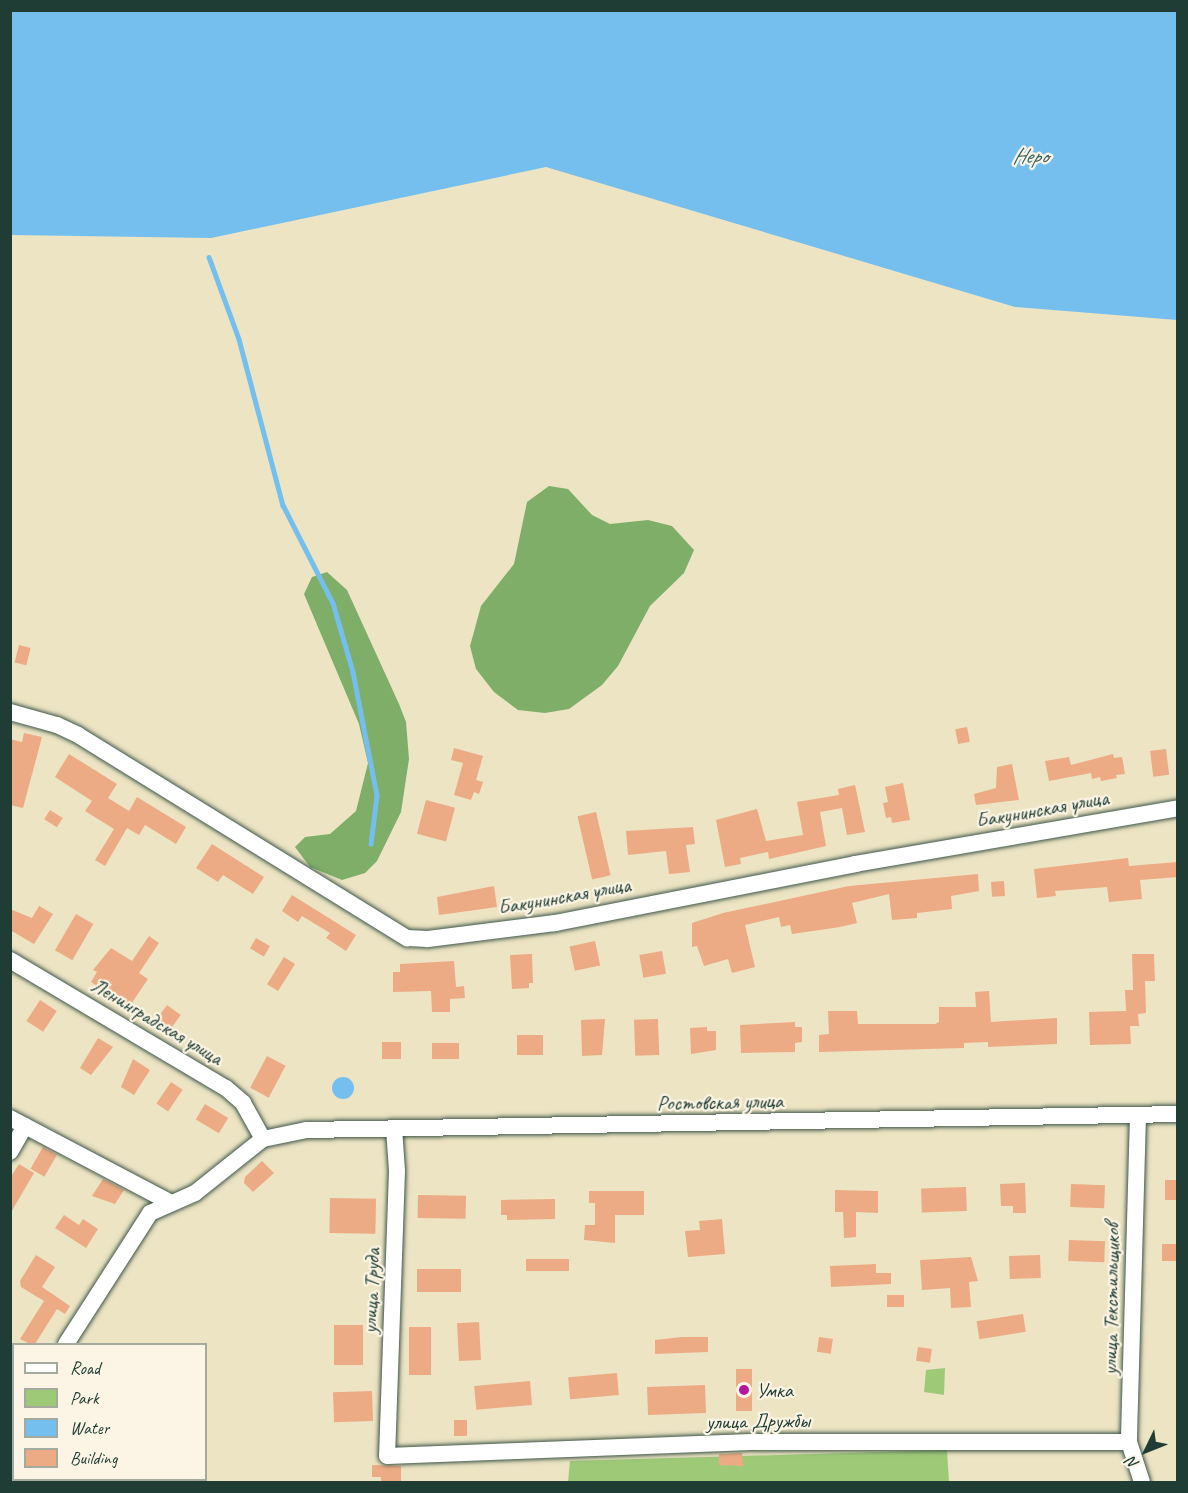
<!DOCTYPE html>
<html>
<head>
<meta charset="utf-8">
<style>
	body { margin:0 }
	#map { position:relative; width:1188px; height:1493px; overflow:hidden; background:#ece4c3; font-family:Caveat,sans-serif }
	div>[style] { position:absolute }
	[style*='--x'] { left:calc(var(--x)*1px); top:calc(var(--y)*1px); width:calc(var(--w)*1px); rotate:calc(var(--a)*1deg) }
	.green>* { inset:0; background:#9eca78 }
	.forest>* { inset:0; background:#7eae68 }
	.water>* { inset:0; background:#75bfee }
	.round { border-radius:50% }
	.stream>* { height:4.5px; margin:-2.25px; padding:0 2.25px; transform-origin:2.25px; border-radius:2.25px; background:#75bfee }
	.building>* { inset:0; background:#ecab84; transform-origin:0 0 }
	.roads { filter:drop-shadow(0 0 2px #3e5649) drop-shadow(0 0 2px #3e5649) }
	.minor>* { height:16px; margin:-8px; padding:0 8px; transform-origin:8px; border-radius:8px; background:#fff }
	.dots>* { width:16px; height:16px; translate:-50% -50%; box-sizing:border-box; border:3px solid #fcf5e5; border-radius:50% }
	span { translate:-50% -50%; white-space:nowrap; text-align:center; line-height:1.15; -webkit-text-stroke:4.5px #fcf5e5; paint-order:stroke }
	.street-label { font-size:21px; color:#1f3d34 }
	.poi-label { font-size:21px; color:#1f3d34 }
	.left { translate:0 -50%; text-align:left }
	.water-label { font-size:22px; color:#345e62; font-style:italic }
	.frame { position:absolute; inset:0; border:12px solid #1f3d34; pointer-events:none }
	.legend { position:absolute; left:12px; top:1343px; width:195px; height:138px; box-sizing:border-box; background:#fcf5e5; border:2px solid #a4ab9e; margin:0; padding:8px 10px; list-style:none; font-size:18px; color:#1f3d34 }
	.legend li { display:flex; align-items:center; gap:12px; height:30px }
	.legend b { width:30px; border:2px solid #a4ab9e }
	.north { position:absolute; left:1116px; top:1421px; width:60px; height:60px; -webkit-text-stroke:4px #fcf5e5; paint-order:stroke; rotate:227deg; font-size:16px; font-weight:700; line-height:24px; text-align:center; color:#1f3d34 }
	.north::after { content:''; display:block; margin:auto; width:21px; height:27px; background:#1f3d34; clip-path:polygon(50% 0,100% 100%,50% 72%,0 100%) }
</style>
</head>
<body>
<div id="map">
	<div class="green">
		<i style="clip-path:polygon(945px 1368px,944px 1395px,924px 1392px,926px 1370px)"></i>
		<i style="clip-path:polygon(947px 1450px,949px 1482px,568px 1482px,570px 1461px)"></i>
	</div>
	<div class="forest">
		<i style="clip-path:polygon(549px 486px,568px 489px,592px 515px,610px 524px,648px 520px,672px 526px,694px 550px,684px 573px,650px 606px,618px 666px,602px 685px,569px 709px,545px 713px,518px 710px,494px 692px,476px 669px,470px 646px,481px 606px,514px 564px,527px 502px)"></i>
		<i style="clip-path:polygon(327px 572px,347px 590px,399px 704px,406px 722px,409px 759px,401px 812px,377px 861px,365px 873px,342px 880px,310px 867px,295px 847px,305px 837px,330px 834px,356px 811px,368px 763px,359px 724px,304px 594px,312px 577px)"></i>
	</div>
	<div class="water">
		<i style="clip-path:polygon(11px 10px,1177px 11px,1177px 320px,1015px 307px,546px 167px,211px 238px,11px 235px)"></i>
		<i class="round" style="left:332px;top:1077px;width:22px;height:22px"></i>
	</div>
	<div class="stream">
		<i style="--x:209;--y:257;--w:87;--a:69.9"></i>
		<i style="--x:239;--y:339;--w:172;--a:75.2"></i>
		<i style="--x:283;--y:505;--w:110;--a:63"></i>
		<i style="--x:333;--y:603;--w:72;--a:73.8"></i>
		<i style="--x:353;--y:672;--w:126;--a:79"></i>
		<i style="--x:377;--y:796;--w:48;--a:97.1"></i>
	</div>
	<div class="building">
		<i style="left:19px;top:645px;width:12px;height:18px;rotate:14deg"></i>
		<i style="left:967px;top:727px;width:15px;height:12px;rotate:79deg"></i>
		<i style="clip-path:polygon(24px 733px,42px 737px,23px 808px,10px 805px,10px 739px,22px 742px)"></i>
		<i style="clip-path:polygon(454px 748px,483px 756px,476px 780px,483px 782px,479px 794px,474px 792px,471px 800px,454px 795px,463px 763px,451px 760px)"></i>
		<i style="left:1166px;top:749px;width:26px;height:16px;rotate:83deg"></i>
		<i style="clip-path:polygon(69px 754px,117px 784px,108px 798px,129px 811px,137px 797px,186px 827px,176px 844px,145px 825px,139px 835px,127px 828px,105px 866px,95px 860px,114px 829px,85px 811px,92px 801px,55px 777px)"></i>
		<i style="clip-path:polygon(1113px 754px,1114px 758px,1122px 757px,1125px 774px,1116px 775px,1117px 778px,1101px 781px,1100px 777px,1092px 779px,1091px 773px,1049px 781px,1045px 761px,1069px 757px,1071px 765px)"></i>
		<i style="clip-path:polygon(1012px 764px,1019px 800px,976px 805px,974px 794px,996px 788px,997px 767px)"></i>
		<i style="clip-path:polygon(903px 783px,910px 820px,892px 823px,891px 817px,886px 818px,883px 803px,888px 802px,885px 787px)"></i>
		<i style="clip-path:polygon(855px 785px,865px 832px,847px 835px,842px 808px,820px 812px,826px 846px,769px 859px,768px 852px,740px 858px,741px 864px,725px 867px,716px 820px,757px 809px,766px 841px,803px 835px,797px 802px,839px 795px,838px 789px)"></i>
		<i style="left:426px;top:800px;width:30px;height:35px;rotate:15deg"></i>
		<i style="left:50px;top:810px;width:15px;height:11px;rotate:32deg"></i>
		<i style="left:596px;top:812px;width:65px;height:19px;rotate:77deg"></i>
		<i style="clip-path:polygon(693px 827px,695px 844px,686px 845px,690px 872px,669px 874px,666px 851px,628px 855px,626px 831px)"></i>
		<i style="clip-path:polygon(212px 844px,264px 877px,253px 894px,223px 875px,218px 882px,196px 868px)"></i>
		<i style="clip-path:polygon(1128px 858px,1129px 866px,1178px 862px,1178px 877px,1140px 880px,1142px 899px,1109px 902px,1107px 887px,1055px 891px,1056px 896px,1037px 898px,1034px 869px)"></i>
		<i style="clip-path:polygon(978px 874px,979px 891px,951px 896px,952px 909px,917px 913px,917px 918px,892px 920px,889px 894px,852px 903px,857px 923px,840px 927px,792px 934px,790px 925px,781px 927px,779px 917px,745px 925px,755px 967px,732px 973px,728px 959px,704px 966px,697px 946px,692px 947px,692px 923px,723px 913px,849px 886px)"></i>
		<i style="left:1004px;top:881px;width:15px;height:13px;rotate:86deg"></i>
		<i style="clip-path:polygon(494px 886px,497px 907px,439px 915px,437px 897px)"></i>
		<i style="clip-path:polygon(292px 895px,356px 935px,346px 951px,326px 938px,330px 933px,302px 916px,298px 922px,282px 911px)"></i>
		<i style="clip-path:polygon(39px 906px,53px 914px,34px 944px,10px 930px,10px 909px,32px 918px)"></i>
		<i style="left:76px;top:914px;width:20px;height:42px;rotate:30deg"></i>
		<i style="clip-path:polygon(149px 936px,159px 943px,139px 973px,148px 979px,129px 1007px,91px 982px,97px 972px,93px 970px,111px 948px,132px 961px)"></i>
		<i style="left:256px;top:938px;width:16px;height:12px;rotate:30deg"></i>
		<i style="left:595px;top:941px;width:25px;height:26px;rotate:78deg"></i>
		<i style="left:662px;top:951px;width:23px;height:23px;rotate:80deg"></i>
		<i style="clip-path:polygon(532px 954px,533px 983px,529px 983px,529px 988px,512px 989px,510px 955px)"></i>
		<i style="clip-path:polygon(1132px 954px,1154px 954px,1155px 981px,1145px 981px,1146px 1013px,1138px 1014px,1139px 1026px,1130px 1026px,1131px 1044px,1090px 1045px,1089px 1012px,1126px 1011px,1125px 990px,1133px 990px)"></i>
		<i style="left:284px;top:957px;width:13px;height:32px;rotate:32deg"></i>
		<i style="clip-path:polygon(454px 961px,456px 987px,464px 986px,465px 998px,450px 999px,450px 1012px,432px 1012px,431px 991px,393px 992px,393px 972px,400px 972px,400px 964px)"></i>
		<i style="clip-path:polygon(989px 991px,991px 1022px,1057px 1018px,1057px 1044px,988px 1047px,988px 1042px,964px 1043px,964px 1048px,819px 1052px,819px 1035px,829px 1034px,828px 1011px,857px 1011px,858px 1024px,935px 1024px,939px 1022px,939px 1007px,976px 1007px,975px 992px)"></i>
		<i style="left:40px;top:1000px;width:20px;height:25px;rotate:33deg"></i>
		<i style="left:167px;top:1005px;width:17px;height:22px;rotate:36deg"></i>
		<i style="clip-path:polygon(605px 1019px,602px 1055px,582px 1056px,581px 1020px)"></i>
		<i style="left:658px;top:1019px;width:36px;height:24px;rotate:88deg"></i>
		<i style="clip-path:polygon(795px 1022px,795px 1027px,802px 1027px,802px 1042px,795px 1043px,795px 1052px,741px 1053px,740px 1025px)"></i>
		<i style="clip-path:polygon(707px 1027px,707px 1031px,716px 1031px,716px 1050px,691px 1054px,690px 1028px)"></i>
		<i style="left:543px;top:1035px;width:20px;height:26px;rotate:90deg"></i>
		<i style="clip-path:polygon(98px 1038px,113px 1047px,91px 1075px,80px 1068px)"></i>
		<i style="left:382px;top:1042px;width:19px;height:17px"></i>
		<i style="left:432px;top:1043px;width:27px;height:16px"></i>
		<i style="left:267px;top:1056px;width:21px;height:36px;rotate:28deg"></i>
		<i style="clip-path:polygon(133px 1059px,150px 1070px,134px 1095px,121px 1087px)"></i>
		<i style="left:171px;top:1082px;width:14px;height:26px;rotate:34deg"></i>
		<i style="left:205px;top:1104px;width:27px;height:18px;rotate:31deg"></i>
		<i style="left:43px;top:1147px;width:16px;height:25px;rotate:30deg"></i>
		<i style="clip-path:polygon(262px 1161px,274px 1173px,253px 1192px,244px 1183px,245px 1177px)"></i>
		<i style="clip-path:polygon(19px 1164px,34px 1173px,10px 1214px,10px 1178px)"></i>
		<i style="clip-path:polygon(103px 1179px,124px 1190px,115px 1204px,92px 1196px)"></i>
		<i style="left:1165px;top:1180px;width:13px;height:20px"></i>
		<i style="clip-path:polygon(1025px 1183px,1026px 1213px,1013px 1213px,1013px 1206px,1001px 1206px,1000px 1184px)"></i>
		<i style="left:1071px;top:1184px;width:34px;height:23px;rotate:2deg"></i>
		<i style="left:966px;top:1187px;width:24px;height:45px;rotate:88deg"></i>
		<i style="clip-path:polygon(835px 1190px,878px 1191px,878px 1213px,856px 1212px,856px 1237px,844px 1238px,843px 1212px,835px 1212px)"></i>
		<i style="clip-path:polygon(589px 1191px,644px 1191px,644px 1215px,615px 1215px,615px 1243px,584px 1240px,585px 1225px,595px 1225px,595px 1203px,589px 1203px)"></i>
		<i style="left:418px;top:1195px;width:48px;height:23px;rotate:1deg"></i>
		<i style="left:330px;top:1198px;width:46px;height:35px;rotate:1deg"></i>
		<i style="clip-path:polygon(555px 1199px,555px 1219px,507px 1220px,507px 1215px,501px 1215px,501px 1200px)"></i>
		<i style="clip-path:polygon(64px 1215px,79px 1225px,83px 1219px,98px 1229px,86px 1248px,55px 1228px)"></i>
		<i style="clip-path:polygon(722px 1219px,725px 1254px,688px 1257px,685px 1231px,700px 1230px,699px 1221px)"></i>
		<i style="left:1069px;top:1240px;width:36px;height:21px;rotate:2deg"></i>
		<i style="left:1162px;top:1244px;width:16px;height:17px"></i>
		<i style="clip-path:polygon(36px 1255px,55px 1267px,42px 1287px,70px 1306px,65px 1314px,57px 1309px,35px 1344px,30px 1344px,20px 1339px,44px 1301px,21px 1287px,20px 1281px)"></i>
		<i style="left:1040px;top:1255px;width:23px;height:31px;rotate:88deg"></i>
		<i style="clip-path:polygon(971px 1257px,978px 1281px,969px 1282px,971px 1307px,951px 1308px,950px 1288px,922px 1290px,920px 1260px)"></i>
		<i style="left:569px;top:1259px;width:12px;height:43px;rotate:90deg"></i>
		<i style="clip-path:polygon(876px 1264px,876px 1273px,891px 1273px,891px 1284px,831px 1287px,830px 1266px)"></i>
		<i style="left:417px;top:1269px;width:44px;height:23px"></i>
		<i style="left:887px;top:1295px;width:17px;height:12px"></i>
		<i style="left:1023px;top:1314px;width:18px;height:47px;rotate:81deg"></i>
		<i style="left:479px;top:1322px;width:38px;height:22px;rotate:87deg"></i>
		<i style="left:334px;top:1325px;width:29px;height:40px"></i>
		<i style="left:409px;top:1327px;width:22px;height:48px"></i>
		<i style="clip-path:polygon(682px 1337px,708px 1337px,708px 1352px,655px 1354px,655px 1340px)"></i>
		<i style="left:819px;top:1337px;width:14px;height:15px;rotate:8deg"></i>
		<i style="left:918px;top:1347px;width:14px;height:14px;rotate:8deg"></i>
		<i style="left:736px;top:1369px;width:16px;height:42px"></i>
		<i style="left:617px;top:1373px;width:22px;height:49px;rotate:85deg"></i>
		<i style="left:530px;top:1381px;width:24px;height:56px;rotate:85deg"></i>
		<i style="left:705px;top:1385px;width:28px;height:58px;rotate:88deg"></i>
		<i style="left:372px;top:1391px;width:30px;height:39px;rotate:88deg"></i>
		<i style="left:454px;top:1420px;width:13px;height:16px"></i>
		<i style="clip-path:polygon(742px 1453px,743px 1466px,719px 1465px,719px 1454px)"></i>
		<i style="clip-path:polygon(372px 1465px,401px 1466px,401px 1481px,381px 1482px,381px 1477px,372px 1477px)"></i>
	</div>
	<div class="roads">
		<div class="minor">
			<i style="--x:10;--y:712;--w:49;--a:15.5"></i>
			<i style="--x:57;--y:725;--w:23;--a:25"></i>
			<i style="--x:78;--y:735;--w:387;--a:31.7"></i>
			<i style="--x:407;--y:938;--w:21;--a:3"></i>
			<i style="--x:428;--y:939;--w:128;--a:-7.2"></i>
			<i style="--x:555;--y:923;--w:306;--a:-11.1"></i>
			<i style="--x:855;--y:864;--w:328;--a:-9.8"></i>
			<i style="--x:10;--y:960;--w:251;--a:30.7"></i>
			<i style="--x:226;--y:1088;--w:23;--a:41"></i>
			<i style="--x:243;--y:1103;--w:41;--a:60.9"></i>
			<i style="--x:1138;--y:1115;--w:327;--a:91.6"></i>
			<i style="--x:1129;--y:1442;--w:42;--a:72"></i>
			<i style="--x:10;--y:1118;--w:182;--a:27.8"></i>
			<i style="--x:394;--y:1128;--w:43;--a:86"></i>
			<i style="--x:397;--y:1171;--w:285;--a:92"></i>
			<i style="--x:387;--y:1456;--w:370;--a:-2.2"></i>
			<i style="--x:757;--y:1442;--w:372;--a:0"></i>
			<i style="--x:10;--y:1152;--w:30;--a:-60"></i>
			<i style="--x:66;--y:1344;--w:156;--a:-57.3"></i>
			<i style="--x:150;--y:1213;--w:49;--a:-24"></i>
			<i style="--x:195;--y:1193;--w:87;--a:-38.5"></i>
			<i style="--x:263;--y:1139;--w:45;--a:-11.6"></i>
			<i style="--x:307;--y:1130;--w:871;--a:-1.05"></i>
			<i style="--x:10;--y:1435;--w:6;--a:-51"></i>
		</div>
	</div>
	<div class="dots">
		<i style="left:744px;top:1390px;background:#b5179e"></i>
	</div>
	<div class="street-label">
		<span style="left:1042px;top:809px;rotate:-10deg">Бакунинская улица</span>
		<span style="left:564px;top:896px;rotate:-10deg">Бакунинская улица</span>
		<span style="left:157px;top:1021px;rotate:31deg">Ленинградская улица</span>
		<span style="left:720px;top:1102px;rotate:-1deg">Ростовская улица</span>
		<span style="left:371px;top:1291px;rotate:-88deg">улица Труда</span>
		<span style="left:1111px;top:1299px;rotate:-89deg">улица Текстильщиков</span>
		<span style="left:758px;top:1421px;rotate:-1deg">улица Дружбы</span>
	</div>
	<div class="poi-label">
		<span class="left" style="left:756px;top:1390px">Умка</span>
	</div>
	<div class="water-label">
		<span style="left:1030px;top:157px">Неро</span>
	</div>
	<div class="frame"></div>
	<ul class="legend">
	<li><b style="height:8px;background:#fff"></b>Road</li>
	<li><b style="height:16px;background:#9eca78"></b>Park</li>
	<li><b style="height:16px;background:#75bfee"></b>Water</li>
	<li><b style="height:16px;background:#ecab84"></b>Building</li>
	</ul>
	<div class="north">N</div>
</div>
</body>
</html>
